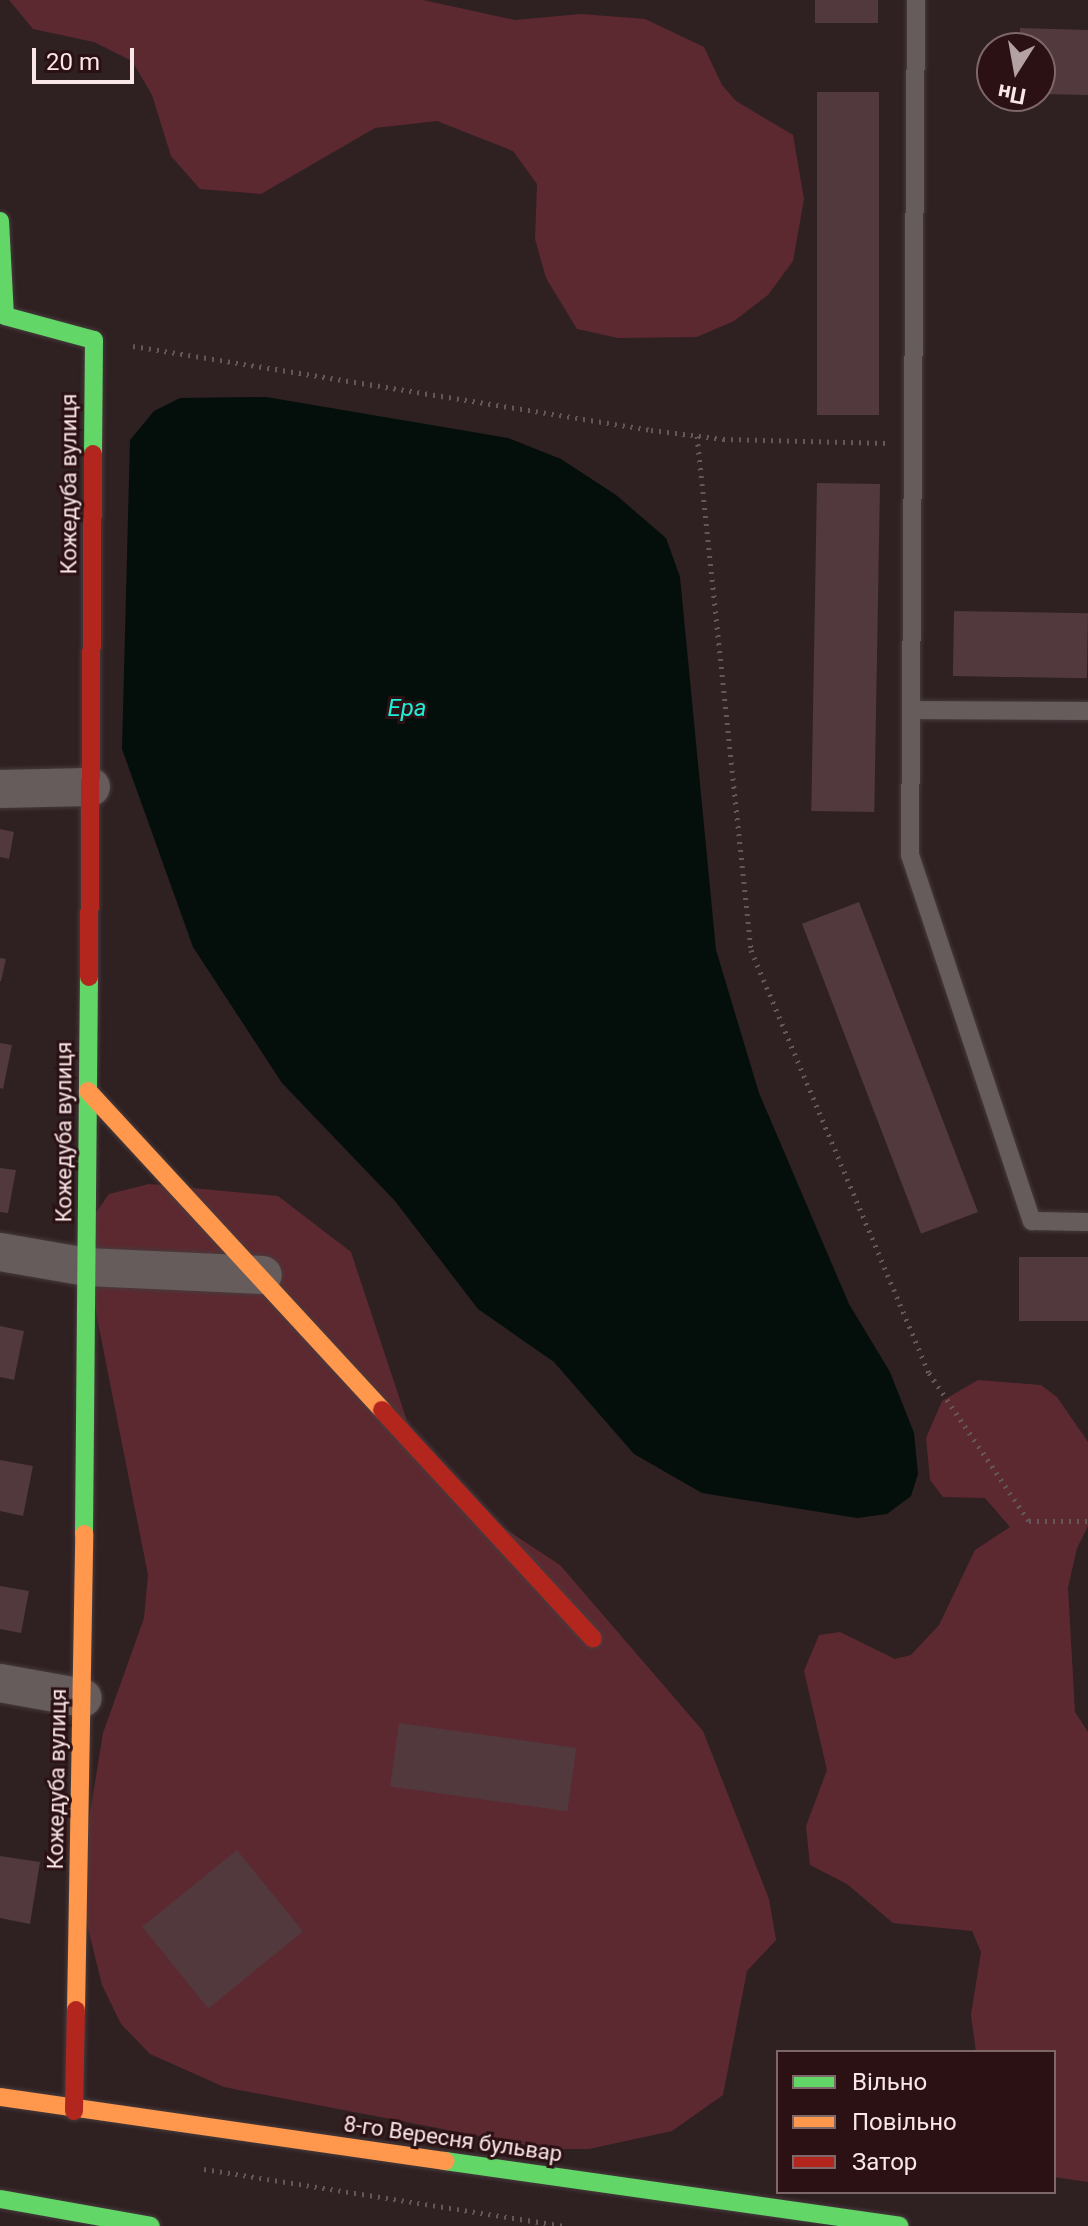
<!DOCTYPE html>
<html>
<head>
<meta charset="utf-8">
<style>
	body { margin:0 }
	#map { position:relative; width:1088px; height:2226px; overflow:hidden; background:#2f2022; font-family:Roboto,sans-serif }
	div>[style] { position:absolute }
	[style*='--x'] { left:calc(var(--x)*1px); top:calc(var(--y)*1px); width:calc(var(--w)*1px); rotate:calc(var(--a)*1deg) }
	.green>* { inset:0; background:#5d2930 }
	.water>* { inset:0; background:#040e0b }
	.building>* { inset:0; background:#51393d; transform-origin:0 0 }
	.path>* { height:5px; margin-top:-2.5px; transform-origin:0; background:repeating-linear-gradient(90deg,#635758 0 2px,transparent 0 8px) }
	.roads { filter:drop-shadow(0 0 2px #473b3c) drop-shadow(0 0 2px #473b3c) }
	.lane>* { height:18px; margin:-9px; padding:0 9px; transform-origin:9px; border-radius:9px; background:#675c5c }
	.street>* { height:38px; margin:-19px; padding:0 19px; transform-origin:19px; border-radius:19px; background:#675c5c }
	.fast>* { height:18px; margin:-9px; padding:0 9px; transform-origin:9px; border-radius:9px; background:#63d668 }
	.slow>* { height:18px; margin:-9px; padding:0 9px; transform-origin:9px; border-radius:9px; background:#ff974d }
	.jam>* { height:18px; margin:-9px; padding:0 9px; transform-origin:9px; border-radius:9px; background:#b3261e }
	span { translate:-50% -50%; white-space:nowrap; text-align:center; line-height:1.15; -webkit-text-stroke:6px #2b1114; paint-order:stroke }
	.street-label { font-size:22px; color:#fae7e8 }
	.water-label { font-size:24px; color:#1defd7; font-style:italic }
	.legend { position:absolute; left:776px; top:2050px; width:280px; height:144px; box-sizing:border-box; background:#2b1114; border:2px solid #7e6769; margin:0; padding:10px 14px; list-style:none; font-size:24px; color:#fae7e8 }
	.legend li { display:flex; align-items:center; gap:16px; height:40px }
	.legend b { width:40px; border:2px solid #7e6769 }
	.north { position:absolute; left:976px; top:32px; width:80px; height:80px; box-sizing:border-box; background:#2b1114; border:2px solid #7e6769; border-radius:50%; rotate:191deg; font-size:22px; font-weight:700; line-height:32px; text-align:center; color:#fae7e8 }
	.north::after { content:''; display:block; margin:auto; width:28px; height:36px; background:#b3a1a3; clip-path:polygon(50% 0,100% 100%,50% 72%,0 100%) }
	.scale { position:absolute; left:32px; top:48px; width:102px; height:36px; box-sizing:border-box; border:4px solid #fae7e8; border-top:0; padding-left:10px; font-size:24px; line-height:28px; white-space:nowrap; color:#fae7e8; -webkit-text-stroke:6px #2b1114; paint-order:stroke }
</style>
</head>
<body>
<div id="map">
	<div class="green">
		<i style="clip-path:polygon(9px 0,423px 0,515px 20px,581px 14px,645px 19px,704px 47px,722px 85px,736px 101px,793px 135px,804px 199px,793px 261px,768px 295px,734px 321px,697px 337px,618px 338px,577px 329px,546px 278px,535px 239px,537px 184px,513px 151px,437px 121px,375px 128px,261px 194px,200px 189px,171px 156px,152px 95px,132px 61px,94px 42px,33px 29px)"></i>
		<i style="clip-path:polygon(149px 1184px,278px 1196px,351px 1252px,407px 1421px,451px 1493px,560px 1565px,703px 1731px,769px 1899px,776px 1940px,747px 1971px,723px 2095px,672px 2131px,589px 2149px,547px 2149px,224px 2087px,150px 2054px,121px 2024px,102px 1985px,78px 1888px,103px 1733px,144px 1618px,148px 1575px,87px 1267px,86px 1227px,109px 1194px)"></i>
		<i style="clip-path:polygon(978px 1380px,1041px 1385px,1057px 1397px,1088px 1442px,1088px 1526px,1077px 1548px,1068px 1588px,1075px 1712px,1088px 1732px,1088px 2182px,1054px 2177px,1054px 2052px,976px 2052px,971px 2015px,981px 1952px,972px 1931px,893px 1923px,847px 1884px,810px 1865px,806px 1826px,827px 1770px,804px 1671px,819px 1635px,840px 1632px,895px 1659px,911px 1655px,939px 1625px,975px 1550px,1010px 1527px,985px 1498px,943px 1497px,930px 1480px,926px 1438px,942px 1401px)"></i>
	</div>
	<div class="water">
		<i style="clip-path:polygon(266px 397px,508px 438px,561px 459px,616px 495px,666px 538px,680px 577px,716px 950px,759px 1093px,849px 1304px,890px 1372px,914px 1433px,918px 1474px,911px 1496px,887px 1514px,857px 1518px,702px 1493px,634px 1454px,554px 1362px,478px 1309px,395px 1201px,282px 1083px,193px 947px,122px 749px,130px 440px,154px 411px,180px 398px)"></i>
	</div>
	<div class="building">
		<i style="left:815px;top:0;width:63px;height:23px"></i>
		<i style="clip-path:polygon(1020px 28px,1088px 30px,1088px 95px,1040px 94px,1040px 48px,1020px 48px)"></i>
		<i style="left:817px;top:92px;width:62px;height:323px"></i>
		<i style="left:817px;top:483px;width:63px;height:328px;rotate:1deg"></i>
		<i style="left:954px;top:611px;width:134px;height:65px;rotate:1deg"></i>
		<i style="clip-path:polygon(0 829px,14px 832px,9px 859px,0 857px)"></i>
		<i style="left:859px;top:902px;width:332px;height:61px;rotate:69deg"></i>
		<i style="clip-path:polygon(0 958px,6px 959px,1px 981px,0 981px)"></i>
		<i style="clip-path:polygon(0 1043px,12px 1045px,3px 1089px,0 1088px)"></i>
		<i style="clip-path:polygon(0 1168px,16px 1170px,8px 1213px,0 1212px)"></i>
		<i style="left:1019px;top:1257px;width:69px;height:64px"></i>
		<i style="clip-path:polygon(0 1326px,24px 1331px,14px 1380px,0 1377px)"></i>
		<i style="clip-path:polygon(0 1460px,33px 1466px,23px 1516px,0 1511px)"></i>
		<i style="clip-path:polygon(0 1586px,29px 1591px,21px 1633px,0 1629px)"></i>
		<i style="left:399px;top:1723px;width:179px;height:64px;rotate:8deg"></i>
		<i style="left:237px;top:1850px;width:105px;height:122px;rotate:51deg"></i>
		<i style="clip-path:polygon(0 1856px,40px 1862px,30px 1924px,0 1918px)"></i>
	</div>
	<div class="path">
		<i style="--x:133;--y:346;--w:525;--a:9.21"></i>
		<i style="--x:651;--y:430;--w:73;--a:7.1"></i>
		<i style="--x:723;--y:439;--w:165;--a:1.4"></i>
		<i style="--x:697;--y:436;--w:517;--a:84"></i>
		<i style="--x:751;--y:950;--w:459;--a:67.2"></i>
		<i style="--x:929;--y:1373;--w:179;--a:56"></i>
		<i style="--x:1029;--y:1521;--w:59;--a:0"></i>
		<i style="--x:204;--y:2169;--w:363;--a:9"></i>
	</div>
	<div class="roads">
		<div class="lane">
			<i style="--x:916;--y:0;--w:855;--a:90.4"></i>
			<i style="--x:910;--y:855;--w:386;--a:71.6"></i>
			<i style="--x:1032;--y:1221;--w:56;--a:1"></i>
			<i style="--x:911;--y:710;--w:177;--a:0.3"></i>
		</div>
		<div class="street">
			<i style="--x:0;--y:789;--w:91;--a:-1.3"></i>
			<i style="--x:0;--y:1252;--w:88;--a:9.8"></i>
			<i style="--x:87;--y:1267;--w:176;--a:2.6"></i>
			<i style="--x:0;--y:1683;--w:84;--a:10.2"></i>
		</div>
		<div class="fast">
			<i style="--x:0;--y:221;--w:95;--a:87"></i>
			<i style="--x:5;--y:316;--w:92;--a:15.1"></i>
			<i style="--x:94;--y:340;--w:114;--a:90.5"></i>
			<i style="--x:84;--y:1534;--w:557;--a:-89.49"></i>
			<i style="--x:445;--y:2161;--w:459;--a:8.1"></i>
			<i style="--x:0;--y:2199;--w:153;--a:10.1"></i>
		</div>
		<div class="slow">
			<i style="--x:88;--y:1091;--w:434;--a:47.3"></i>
			<i style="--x:76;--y:2010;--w:476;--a:-89"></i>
			<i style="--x:0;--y:2097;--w:450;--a:8.2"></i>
		</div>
		<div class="jam">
			<i style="--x:89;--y:977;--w:523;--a:-89.56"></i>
			<i style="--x:382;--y:1410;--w:311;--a:47.3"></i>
			<i style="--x:74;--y:2111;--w:101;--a:-88.9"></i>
		</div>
	</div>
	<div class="street-label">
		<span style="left:69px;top:484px;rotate:-90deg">Кожедуба вулиця</span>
		<span style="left:64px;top:1132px;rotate:-90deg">Кожедуба вулиця</span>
		<span style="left:57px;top:1779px;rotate:-89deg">Кожедуба вулиця</span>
		<span style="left:453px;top:2139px;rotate:8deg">8-го Вересня бульвар</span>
	</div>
	<div class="water-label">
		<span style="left:407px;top:709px">Ера</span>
	</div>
	<ul class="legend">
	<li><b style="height:10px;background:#63d668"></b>Вільно</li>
	<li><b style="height:10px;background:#ff974d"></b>Повільно</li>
	<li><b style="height:10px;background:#b3261e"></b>Затор</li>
	</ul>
	<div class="north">Пн</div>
	<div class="scale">20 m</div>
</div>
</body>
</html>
